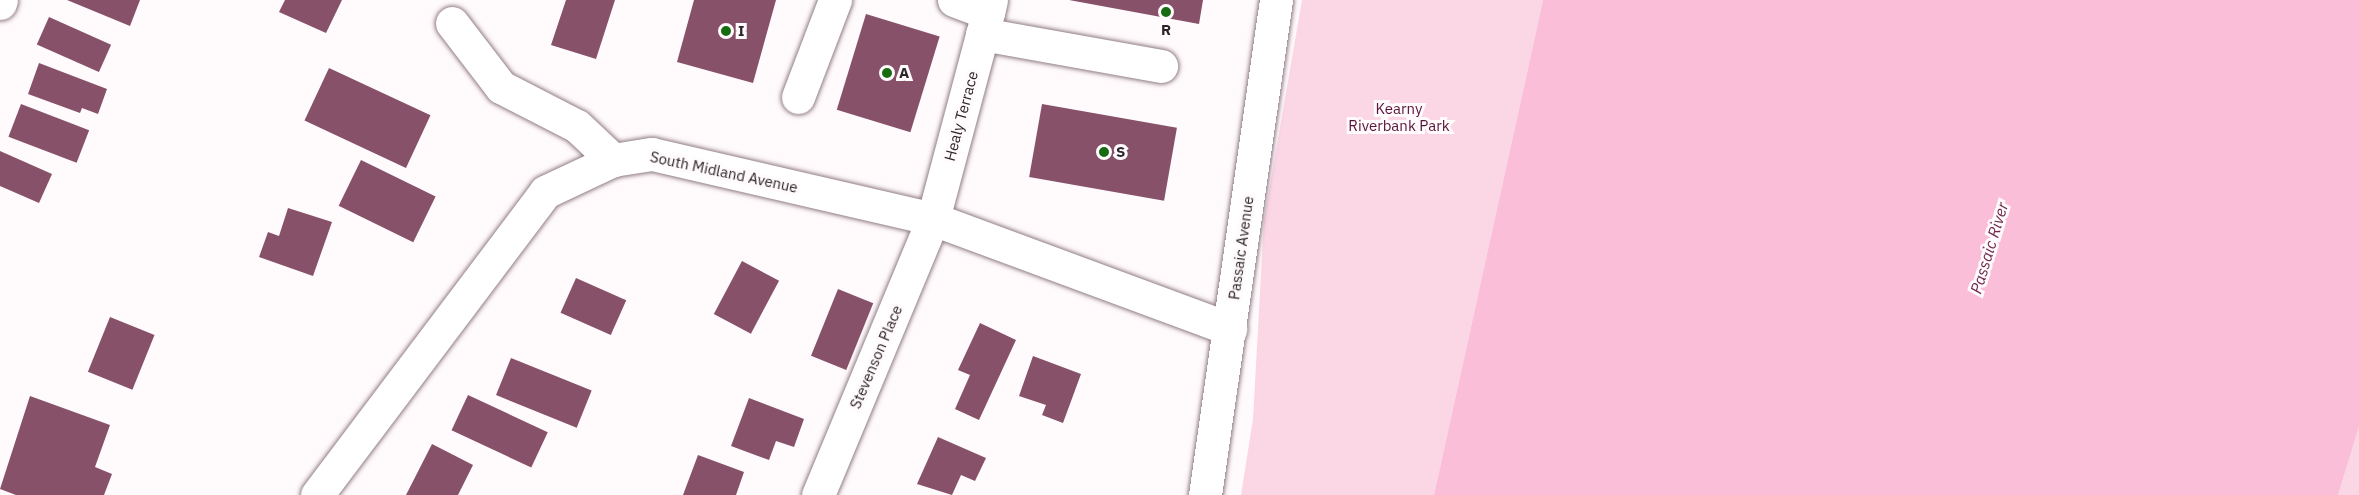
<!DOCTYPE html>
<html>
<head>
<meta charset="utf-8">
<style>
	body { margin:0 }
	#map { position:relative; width:2359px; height:495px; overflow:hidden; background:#fffafc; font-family:"IBM Plex Sans",sans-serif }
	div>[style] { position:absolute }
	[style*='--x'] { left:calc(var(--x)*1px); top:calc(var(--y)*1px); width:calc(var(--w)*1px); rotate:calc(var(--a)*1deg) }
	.green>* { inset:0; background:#fbd6e5 }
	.water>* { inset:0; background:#fbbed8 }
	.building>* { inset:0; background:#865169; transform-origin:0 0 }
	.roads { filter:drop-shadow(0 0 2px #917e85) drop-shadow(0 0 2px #917e85) }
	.minor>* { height:33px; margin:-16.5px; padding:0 16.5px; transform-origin:16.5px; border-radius:16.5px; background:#fff }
	.major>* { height:33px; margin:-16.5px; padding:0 16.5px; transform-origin:16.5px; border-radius:16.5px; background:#fff }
	.dots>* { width:16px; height:16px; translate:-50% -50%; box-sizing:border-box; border:3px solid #fffafc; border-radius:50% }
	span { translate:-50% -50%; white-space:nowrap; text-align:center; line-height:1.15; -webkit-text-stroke:6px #fffafc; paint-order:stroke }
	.poi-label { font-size:15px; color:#2c2427; font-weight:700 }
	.left { translate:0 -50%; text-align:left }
	.park-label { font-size:15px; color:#591439 }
	.street-label { font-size:15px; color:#2c2427 }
	.water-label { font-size:16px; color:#6e294b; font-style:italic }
</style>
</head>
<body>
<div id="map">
	<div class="green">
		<i style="clip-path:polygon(1302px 0,1543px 0,1434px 495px,1241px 495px,1253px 419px,1264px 220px)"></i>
		<i style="clip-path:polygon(2359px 427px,2359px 495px,2338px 495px)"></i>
	</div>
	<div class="water">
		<i style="clip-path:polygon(1543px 0,2359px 0,2359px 427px,2338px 495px,1434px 495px)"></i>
	</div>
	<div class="building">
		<i style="clip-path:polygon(67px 0,140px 0,130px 26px)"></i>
		<i style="clip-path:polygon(285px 0,342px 0,326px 33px,279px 12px)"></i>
		<i style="clip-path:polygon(566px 0,615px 0,596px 59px,551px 45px)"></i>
		<i style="clip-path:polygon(694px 0,776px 0,753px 83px,677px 62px)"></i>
		<i style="clip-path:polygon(1069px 0,1203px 0,1199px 24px)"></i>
		<i style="left:866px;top:14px;width:77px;height:100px;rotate:17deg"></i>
		<i style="left:49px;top:17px;width:68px;height:30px;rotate:24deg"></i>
		<i style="clip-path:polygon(39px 63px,107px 89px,98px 114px,82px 108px,80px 113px,28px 94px)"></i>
		<i style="left:329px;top:68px;width:112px;height:58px;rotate:25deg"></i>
		<i style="left:21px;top:104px;width:73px;height:35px;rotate:21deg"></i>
		<i style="left:1042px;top:104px;width:137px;height:74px;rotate:10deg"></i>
		<i style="clip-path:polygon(0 151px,52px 174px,39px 203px,0 186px)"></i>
		<i style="left:361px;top:160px;width:83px;height:51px;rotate:26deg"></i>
		<i style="clip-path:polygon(288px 208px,332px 222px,313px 276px,259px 257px,268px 232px,279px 236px)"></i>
		<i style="left:742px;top:261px;width:42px;height:60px;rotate:28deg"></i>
		<i style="left:576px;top:278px;width:55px;height:38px;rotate:24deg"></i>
		<i style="left:838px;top:289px;width:38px;height:72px;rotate:22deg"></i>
		<i style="left:110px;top:317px;width:48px;height:59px;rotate:22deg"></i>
		<i style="clip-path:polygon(980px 323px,1016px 340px,979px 420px,955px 409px,970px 375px,958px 370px)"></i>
		<i style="clip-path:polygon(1033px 356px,1081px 374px,1063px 423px,1042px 415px,1046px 405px,1019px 396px)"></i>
		<i style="left:511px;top:358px;width:87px;height:40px;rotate:22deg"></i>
		<i style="left:468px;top:395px;width:88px;height:39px;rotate:25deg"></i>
		<i style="clip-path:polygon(30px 396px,110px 425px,95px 467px,112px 474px,104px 495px,16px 495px,0 489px)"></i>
		<i style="clip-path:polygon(749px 398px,804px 419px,794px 447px,776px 441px,769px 460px,731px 446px)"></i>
		<i style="clip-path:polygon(938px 437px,986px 458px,975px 481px,961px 475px,952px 495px,917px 484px)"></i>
		<i style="clip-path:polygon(432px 444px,473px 465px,458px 495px,406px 495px)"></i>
		<i style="clip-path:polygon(698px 455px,744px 472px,736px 495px,683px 495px)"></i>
	</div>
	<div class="roads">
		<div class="minor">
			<i style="--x:954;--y:0;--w:36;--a:21"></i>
			<i style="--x:988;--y:13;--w:13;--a:-77"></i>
			<i style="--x:0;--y:3;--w:3;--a:-72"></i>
			<i style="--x:452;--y:23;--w:81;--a:52.6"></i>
			<i style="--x:501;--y:87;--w:85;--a:27.2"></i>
			<i style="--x:577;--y:126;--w:50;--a:43.4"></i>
			<i style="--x:982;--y:34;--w:182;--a:10.1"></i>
			<i style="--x:798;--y:97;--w:104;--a:-69.1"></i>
			<i style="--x:317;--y:495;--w:379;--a:-53"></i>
			<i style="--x:545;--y:192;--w:75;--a:-25.2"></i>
			<i style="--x:613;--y:160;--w:39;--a:-9"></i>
			<i style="--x:652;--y:154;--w:288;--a:13"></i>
			<i style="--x:933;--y:219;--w:317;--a:20.3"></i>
			<i style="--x:818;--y:495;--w:299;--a:-67.4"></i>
			<i style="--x:933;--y:219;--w:213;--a:-75.1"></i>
		</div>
		<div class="major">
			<i style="--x:1205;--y:495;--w:500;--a:-81.84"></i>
		</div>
	</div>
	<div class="dots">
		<i style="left:1166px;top:12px;background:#176b11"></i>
		<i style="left:726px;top:31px;background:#176b11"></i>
		<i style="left:887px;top:73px;background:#176b11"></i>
		<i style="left:1104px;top:152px;background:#176b11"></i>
	</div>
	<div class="poi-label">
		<span style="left:1166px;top:30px">R</span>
		<span class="left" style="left:738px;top:31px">I</span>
		<span class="left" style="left:899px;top:73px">A</span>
		<span class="left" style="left:1116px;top:152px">S</span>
	</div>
	<div class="park-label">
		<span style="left:1399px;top:117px">Kearny<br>Riverbank Park</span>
	</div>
	<div class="street-label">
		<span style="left:961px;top:116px;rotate:-75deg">Healy Terrace</span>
		<span style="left:724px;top:172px;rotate:12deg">South Midland Avenue</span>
		<span style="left:1241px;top:248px;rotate:-82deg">Passaic Avenue</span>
		<span style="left:876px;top:357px;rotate:-67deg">Stevenson Place</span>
	</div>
	<div class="water-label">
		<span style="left:1989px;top:248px;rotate:-73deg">Passaic River</span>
	</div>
</div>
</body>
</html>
